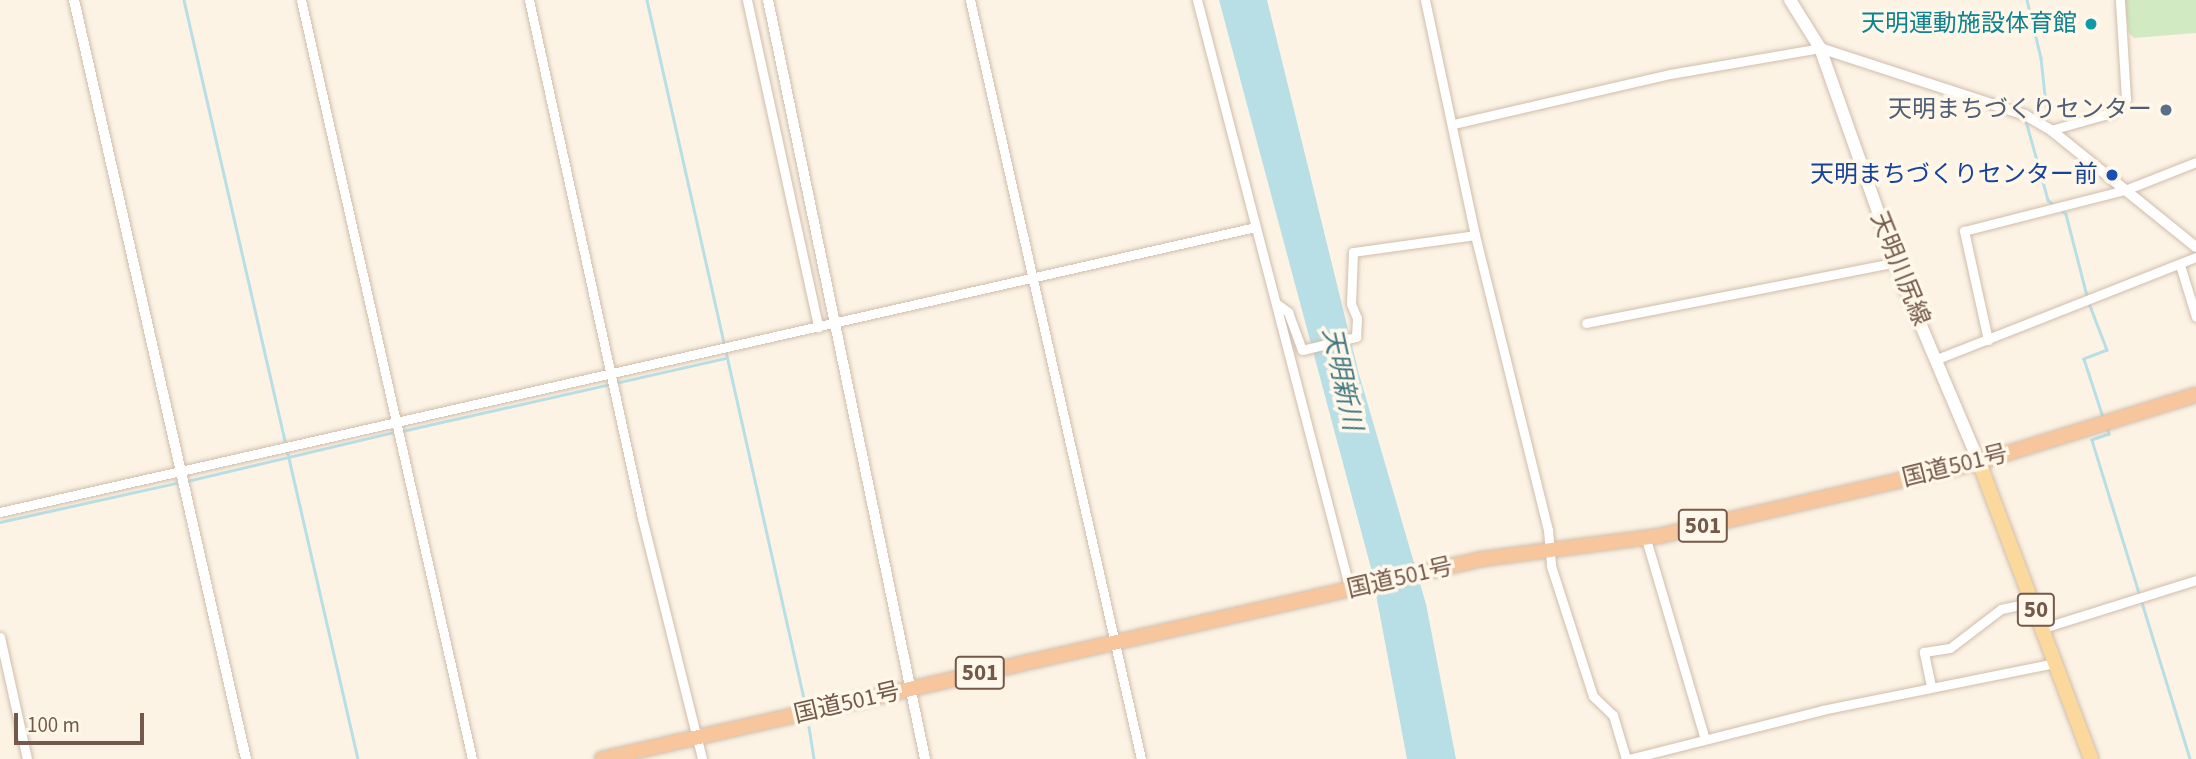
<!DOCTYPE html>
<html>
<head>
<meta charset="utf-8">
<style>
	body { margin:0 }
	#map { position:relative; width:2196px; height:759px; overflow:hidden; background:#fcf3e4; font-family:"Source Sans 3","Noto Sans JP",sans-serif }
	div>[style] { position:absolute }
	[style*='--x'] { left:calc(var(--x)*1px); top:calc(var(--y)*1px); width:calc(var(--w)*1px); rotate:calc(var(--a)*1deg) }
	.green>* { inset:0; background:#d2eac2 }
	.water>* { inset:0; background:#b8dfe6 }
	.stream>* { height:2.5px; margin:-1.25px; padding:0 1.25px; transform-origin:1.25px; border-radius:1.25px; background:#b8dfe6 }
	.roads { filter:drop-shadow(0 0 2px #d0bdad) drop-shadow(0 0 2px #d0bdad) }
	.minor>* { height:9px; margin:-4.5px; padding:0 4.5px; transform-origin:4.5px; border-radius:4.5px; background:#fff }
	.tertiary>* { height:10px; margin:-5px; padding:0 5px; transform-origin:5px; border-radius:5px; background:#fff }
	.secondary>* { height:12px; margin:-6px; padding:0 6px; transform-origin:6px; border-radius:6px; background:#fff }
	.primary>* { height:14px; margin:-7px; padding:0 7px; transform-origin:7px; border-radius:7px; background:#fbd89c }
	.trunk>* { height:14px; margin:-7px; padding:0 7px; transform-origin:7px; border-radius:7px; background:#f8c69c }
	.dots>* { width:19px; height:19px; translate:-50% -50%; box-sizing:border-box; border:4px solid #fff7ea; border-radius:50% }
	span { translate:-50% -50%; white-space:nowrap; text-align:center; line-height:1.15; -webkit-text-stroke:7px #fff7ea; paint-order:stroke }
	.shield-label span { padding:2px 5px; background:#fff7ea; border:2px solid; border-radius:5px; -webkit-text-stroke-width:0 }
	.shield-label { font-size:23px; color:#74594a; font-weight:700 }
	.culture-label { font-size:24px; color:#0d838f }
	.right { translate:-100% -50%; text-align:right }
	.service-label { font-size:24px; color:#4e5e75 }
	.transit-label { font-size:24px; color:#164399 }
	.street-label { font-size:24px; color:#74594a }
	.water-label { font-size:26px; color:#407681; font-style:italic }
	.scale { position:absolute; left:14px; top:713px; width:130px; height:32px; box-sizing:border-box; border:4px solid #74594a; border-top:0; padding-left:9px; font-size:21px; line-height:24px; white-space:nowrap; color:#74594a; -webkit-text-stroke:5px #fff7ea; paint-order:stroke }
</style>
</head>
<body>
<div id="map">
	<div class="green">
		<i style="clip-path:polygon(2124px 0,2196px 0,2196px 33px,2134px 38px,2129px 33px)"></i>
	</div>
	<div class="water">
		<i style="clip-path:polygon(1219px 0,1267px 0,1359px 374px,1426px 604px,1456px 759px,1407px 759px,1371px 568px)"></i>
	</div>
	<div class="stream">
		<i style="--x:184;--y:0;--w:779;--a:77.09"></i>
		<i style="--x:647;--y:0;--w:721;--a:77.33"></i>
		<i style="--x:2027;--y:0;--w:60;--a:76.4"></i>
		<i style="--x:2041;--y:58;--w:56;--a:83.9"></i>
		<i style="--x:2047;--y:114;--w:12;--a:160"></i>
		<i style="--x:2026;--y:121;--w:82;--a:74.4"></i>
		<i style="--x:2048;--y:200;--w:6;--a:39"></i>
		<i style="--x:2061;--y:210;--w:6;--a:39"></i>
		<i style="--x:2066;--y:214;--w:85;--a:75.6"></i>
		<i style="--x:2089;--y:303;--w:50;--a:69"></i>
		<i style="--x:2107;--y:350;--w:25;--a:159"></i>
		<i style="--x:2084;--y:359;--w:61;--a:71.9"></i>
		<i style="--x:2107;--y:426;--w:8;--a:76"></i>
		<i style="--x:2109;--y:434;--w:18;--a:161"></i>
		<i style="--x:2092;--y:440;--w:334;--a:72.9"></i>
		<i style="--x:402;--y:431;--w:332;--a:-12.7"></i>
		<i style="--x:187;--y:481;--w:214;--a:-13.3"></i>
		<i style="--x:0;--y:522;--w:185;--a:-12.5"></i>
		<i style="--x:809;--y:727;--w:32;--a:81"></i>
	</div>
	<div class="roads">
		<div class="minor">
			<i style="--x:301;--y:0;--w:778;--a:77.3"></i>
			<i style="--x:529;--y:0;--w:530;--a:77.69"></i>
			<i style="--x:642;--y:518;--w:248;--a:76"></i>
			<i style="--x:747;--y:0;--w:335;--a:77.7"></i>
			<i style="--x:970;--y:0;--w:778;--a:77.3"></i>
			<i style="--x:1197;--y:0;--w:610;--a:75.46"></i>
			<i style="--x:1425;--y:0;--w:240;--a:78"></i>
			<i style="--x:1475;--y:235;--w:304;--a:76.1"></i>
			<i style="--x:1548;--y:530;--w:36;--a:85"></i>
			<i style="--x:1551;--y:566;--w:137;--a:72.1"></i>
			<i style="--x:1593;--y:696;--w:28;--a:44"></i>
			<i style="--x:1613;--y:715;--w:46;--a:73.5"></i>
			<i style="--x:1453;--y:124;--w:223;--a:-13"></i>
			<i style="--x:1670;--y:74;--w:152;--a:-9.8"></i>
			<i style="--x:2051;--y:130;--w:62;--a:-15.8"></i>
			<i style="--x:2111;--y:113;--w:21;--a:-43"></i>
			<i style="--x:2126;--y:99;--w:99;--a:-93.5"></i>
			<i style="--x:2180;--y:265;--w:54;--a:72.9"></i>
			<i style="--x:1277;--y:304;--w:14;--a:36"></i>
			<i style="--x:1288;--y:312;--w:40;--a:69.8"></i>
			<i style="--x:1302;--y:350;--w:56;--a:-13.5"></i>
			<i style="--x:1356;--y:337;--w:19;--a:-87"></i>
			<i style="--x:1357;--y:318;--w:15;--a:-113"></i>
			<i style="--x:1351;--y:304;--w:52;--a:-87.8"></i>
			<i style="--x:1353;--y:252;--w:123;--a:-7.9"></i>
			<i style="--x:1586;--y:323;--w:316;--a:-11.1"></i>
			<i style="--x:1988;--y:340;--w:112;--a:-102.4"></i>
			<i style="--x:1964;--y:231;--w:166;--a:-14.3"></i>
			<i style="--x:2125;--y:190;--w:76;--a:-21.5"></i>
			<i style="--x:1937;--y:359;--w:278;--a:-21.5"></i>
			<i style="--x:0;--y:512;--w:1287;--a:-12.79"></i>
			<i style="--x:1646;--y:539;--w:209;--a:73.6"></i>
			<i style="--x:2043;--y:628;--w:160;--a:-17.4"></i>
			<i style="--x:0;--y:637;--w:125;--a:77.5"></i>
			<i style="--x:1931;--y:686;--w:35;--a:-102"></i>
			<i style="--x:1924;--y:652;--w:26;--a:-9"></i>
			<i style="--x:1950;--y:648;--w:64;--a:-37.4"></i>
			<i style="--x:2001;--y:609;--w:33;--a:-12"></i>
			<i style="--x:1629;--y:759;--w:199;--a:-14.2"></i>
			<i style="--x:1822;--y:710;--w:239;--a:-11.4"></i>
		</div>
		<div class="tertiary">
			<i style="--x:74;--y:0;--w:778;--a:77.23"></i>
			<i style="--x:768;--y:0;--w:775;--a:78.31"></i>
			<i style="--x:1820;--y:48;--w:216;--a:18.1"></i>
			<i style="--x:2025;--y:115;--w:30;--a:30"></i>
			<i style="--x:2051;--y:130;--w:186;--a:38.9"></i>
		</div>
		<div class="secondary">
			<i style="--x:1790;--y:0;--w:57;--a:58"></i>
			<i style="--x:1820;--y:48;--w:249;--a:70.5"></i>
			<i style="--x:1903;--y:283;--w:194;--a:67"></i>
		</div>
		<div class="primary">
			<i style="--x:1979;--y:462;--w:317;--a:69.3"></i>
		</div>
		<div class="trunk">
			<i style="--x:602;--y:759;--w:902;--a:-12.8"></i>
			<i style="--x:1482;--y:559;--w:178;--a:-7.4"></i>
			<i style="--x:1659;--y:536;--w:328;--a:-13"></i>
			<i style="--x:1979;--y:462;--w:227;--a:-17.2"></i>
		</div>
	</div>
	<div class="dots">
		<i style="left:2091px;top:24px;background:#0f9aa8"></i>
		<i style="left:2166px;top:110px;background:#5c6f8a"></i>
		<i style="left:2112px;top:175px;background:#1a4fb4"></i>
	</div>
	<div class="shield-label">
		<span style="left:1703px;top:526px">501</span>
		<span style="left:2036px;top:610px">50</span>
		<span style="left:980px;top:673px">501</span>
	</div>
	<div class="culture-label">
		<span class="right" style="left:2077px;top:24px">天明運動施設体育館</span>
	</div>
	<div class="service-label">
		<span class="right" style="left:2152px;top:110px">天明まちづくりセンター</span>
	</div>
	<div class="transit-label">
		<span class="right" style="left:2098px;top:175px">天明まちづくりセンター前</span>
	</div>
	<div class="street-label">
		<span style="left:1900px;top:269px;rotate:68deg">天明川尻線</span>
		<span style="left:1955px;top:466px;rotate:-14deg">国道501号</span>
		<span style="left:1400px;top:578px;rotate:-13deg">国道501号</span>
		<span style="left:847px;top:703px;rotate:-13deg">国道501号</span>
	</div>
	<div class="water-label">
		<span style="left:1342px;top:379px;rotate:78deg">天明新川</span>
	</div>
	<div class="scale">100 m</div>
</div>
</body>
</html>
